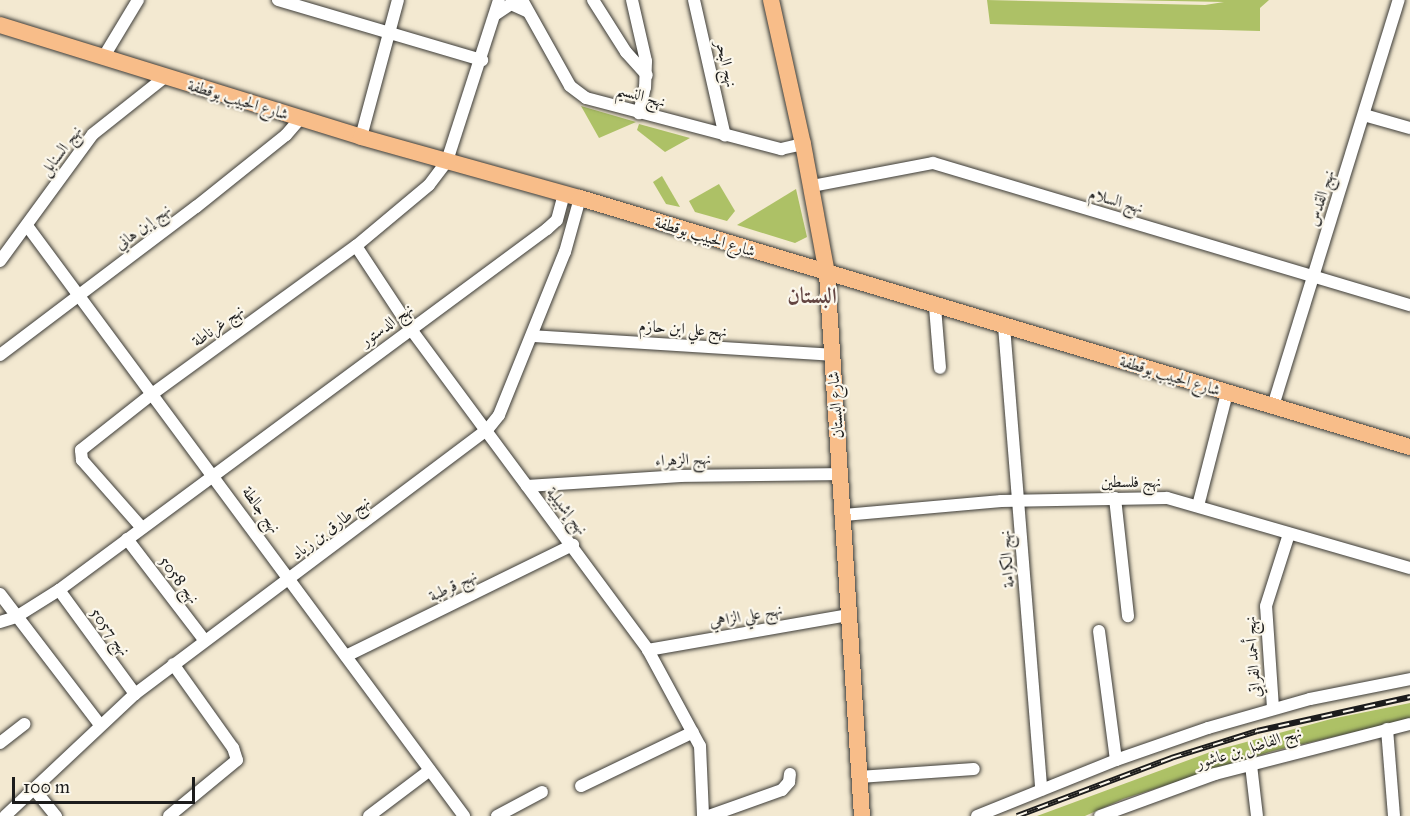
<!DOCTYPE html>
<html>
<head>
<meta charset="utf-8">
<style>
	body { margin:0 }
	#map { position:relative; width:1410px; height:816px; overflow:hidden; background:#f3e9d1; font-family:"IM FELL Great Primer",Amiri,serif }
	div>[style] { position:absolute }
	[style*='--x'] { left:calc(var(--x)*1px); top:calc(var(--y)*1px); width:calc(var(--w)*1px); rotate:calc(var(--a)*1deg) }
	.green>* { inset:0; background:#adc166 }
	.roads { filter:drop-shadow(0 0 2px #3c3b37) drop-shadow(0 0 2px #3c3b37) }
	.minor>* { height:12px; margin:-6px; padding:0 6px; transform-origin:6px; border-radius:6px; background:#fff }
	.major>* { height:16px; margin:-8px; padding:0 8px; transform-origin:8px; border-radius:8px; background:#f8bd89 }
	.rail>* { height:6px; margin-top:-3px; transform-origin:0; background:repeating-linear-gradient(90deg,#fbf7ec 0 11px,#1c1c1c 0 22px); box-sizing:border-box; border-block:2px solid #1c1c1c }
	span { translate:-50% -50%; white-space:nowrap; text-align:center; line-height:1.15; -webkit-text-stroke:4.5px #fbf7ec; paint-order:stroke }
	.street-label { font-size:16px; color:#1c1c1c }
	.district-label { font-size:22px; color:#634542; font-weight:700 }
	.scale { position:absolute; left:12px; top:777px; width:183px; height:27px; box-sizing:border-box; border:3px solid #1c1c1c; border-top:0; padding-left:8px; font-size:18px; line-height:21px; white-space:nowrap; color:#1c1c1c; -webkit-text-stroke:4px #fbf7ec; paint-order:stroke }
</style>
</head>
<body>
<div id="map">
	<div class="green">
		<i style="clip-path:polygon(987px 0,1205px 5px,1224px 2px,1122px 0,1269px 0,1260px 8px,1260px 31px,990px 24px)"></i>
		<i style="clip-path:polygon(581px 106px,636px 122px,599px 138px)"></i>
		<i style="clip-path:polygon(639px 124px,690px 138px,665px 152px,637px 130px)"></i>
		<i style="clip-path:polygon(662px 176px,680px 207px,666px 204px,653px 182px)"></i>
		<i style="clip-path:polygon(719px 184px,735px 211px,727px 221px,695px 212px,689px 201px)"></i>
		<i style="clip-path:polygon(796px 189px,807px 237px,795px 243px,737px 225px)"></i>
		<i style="clip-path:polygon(1410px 703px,1410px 719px,1273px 751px,1123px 799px,1085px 816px,1037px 816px,1213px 751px,1331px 719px)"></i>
	</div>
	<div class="roads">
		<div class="minor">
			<i style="--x:278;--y:0;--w:213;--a:16.4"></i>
			<i style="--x:522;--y:0;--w:98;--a:60.8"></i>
			<i style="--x:570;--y:86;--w:20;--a:37"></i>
			<i style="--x:586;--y:98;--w:202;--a:14.7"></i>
			<i style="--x:781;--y:149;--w:23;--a:-13"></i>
			<i style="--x:593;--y:0;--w:62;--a:57.6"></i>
			<i style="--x:626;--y:52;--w:31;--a:48"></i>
			<i style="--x:632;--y:0;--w:63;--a:77.1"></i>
			<i style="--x:646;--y:61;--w:26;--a:92"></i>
			<i style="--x:645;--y:87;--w:27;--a:103"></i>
			<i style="--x:694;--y:0;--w:139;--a:77.2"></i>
			<i style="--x:496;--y:14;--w:18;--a:-34"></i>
			<i style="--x:511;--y:4;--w:17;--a:24"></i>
			<i style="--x:103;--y:58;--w:68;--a:-58.9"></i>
			<i style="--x:1364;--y:115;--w:48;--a:15.8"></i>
			<i style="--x:361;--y:137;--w:142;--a:-74.9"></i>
			<i style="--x:812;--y:186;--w:123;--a:-10.8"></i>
			<i style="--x:933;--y:163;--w:498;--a:16.6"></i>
			<i style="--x:28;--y:227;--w:733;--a:53.49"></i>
			<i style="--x:356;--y:246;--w:98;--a:56.6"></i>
			<i style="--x:410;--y:328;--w:400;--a:53.5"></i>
			<i style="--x:648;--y:650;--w:109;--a:61.6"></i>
			<i style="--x:700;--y:746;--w:70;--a:87.5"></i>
			<i style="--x:0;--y:261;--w:157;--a:-53.8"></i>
			<i style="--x:93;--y:134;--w:92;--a:-38.4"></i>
			<i style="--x:935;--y:307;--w:61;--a:85.3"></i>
			<i style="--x:1004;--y:326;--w:465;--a:85.4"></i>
			<i style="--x:532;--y:336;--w:302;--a:3.6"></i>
			<i style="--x:0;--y:355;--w:246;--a:-37.1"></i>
			<i style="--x:196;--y:207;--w:115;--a:-38.7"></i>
			<i style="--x:286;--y:135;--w:21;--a:-49"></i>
			<i style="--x:1273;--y:406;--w:425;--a:-72.8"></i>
			<i style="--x:527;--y:486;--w:154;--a:-3.7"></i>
			<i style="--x:681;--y:476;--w:160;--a:-0.7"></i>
			<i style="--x:1115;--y:498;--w:119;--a:83.7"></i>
			<i style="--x:1198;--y:506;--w:117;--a:-75.6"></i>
			<i style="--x:844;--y:515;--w:158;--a:-5.1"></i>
			<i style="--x:1001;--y:501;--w:166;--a:-1"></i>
			<i style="--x:1167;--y:498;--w:253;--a:16.1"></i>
			<i style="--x:142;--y:528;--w:91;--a:-131.4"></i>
			<i style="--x:82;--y:460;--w:10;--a:-96"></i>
			<i style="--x:81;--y:450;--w:90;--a:-38.3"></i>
			<i style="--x:152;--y:394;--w:252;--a:-36"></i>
			<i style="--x:356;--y:246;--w:95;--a:-39.9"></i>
			<i style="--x:429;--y:185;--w:30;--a:-53"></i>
			<i style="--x:447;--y:161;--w:169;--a:-72.1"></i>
			<i style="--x:127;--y:539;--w:128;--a:52.6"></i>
			<i style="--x:59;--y:590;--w:129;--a:53.8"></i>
			<i style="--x:0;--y:594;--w:165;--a:52.6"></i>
			<i style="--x:0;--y:622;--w:17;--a:-17"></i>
			<i style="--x:16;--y:617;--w:51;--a:-32.1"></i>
			<i style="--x:59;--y:590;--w:607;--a:-36.49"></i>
			<i style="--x:547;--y:229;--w:13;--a:-42"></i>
			<i style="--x:557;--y:220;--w:27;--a:-75"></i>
			<i style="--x:1099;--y:631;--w:130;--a:82.5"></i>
			<i style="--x:648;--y:650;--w:204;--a:-9.9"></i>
			<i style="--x:346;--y:656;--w:253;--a:-26.1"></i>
			<i style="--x:1273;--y:708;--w:102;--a:-93.9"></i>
			<i style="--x:1266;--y:606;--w:76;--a:-72.3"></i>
			<i style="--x:1387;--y:729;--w:87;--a:85.4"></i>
			<i style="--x:0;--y:743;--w:31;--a:-38"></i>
			<i style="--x:1251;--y:765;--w:51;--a:83.3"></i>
			<i style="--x:859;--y:777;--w:115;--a:-4"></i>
			<i style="--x:581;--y:786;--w:124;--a:-25.7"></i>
			<i style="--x:34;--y:789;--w:35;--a:51"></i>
			<i style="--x:5;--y:816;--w:178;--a:-43.2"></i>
			<i style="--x:135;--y:694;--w:440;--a:-36.9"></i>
			<i style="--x:487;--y:430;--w:19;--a:-51"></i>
			<i style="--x:499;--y:415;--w:176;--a:-68"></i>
			<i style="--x:565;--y:252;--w:56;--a:-74.5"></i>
			<i style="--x:169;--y:816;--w:88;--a:-39.5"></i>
			<i style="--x:237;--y:760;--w:13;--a:-108"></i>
			<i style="--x:233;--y:748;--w:103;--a:-125.5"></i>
			<i style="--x:369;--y:816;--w:76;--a:-37"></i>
			<i style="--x:497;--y:816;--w:51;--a:-28.1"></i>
			<i style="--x:709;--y:816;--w:77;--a:-19.6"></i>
			<i style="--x:782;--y:790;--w:11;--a:-49"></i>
			<i style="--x:789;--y:782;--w:8;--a:-83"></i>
			<i style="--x:977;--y:816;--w:150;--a:-21.9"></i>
			<i style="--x:1116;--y:760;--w:97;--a:-19.2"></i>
			<i style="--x:1208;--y:728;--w:106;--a:-15.9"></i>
			<i style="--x:1310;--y:699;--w:102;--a:-11.3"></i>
			<i style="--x:1100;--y:816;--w:122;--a:-20.1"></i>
			<i style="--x:1215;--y:774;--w:201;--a:-14.4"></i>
		</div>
		<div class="major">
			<i style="--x:771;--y:0;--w:148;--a:77.5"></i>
			<i style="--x:803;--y:144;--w:132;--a:79.5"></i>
			<i style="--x:827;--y:274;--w:543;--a:86.31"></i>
			<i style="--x:0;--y:25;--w:378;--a:17.2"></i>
			<i style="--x:361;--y:137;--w:227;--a:15.6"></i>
			<i style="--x:580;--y:198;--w:867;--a:16.7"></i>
		</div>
	</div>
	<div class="rail">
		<i style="--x:1017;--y:816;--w:165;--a:-20.6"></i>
		<i style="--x:1171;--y:758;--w:90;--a:-17.4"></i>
		<i style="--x:1257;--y:731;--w:157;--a:-12.5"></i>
	</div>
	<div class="street-label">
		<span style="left:726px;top:64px;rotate:77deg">نهج البحر</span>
		<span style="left:641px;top:96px;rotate:16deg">نهج النسيم</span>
		<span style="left:238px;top:100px;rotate:17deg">شارع الحبيب بوقطفة</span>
		<span style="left:61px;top:151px;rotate:-53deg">نهج السنابل</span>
		<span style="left:1321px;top:198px;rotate:-72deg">نهج القدس</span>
		<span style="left:1116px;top:201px;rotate:16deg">نهج السلام</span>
		<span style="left:143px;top:227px;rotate:-37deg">نهج إبن هاني</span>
		<span style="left:705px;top:237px;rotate:17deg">شارع الحبيب بوقطفة</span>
		<span style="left:387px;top:325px;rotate:-36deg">نهج الدستور</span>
		<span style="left:218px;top:326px;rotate:-36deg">نهج غرناطة</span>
		<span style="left:683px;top:329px;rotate:4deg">نهج علي ابن حازم</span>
		<span style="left:1170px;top:376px;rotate:17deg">شارع الحبيب بوقطفة</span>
		<span style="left:836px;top:405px;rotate:-94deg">شارع البستان</span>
		<span style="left:683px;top:460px;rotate:-2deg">نهج الزهراء</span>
		<span style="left:1131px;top:482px">نهج فلسطين</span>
		<span style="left:261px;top:510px;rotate:54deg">نهج جالطة</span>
		<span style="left:567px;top:511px;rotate:52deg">نهج إشبيلية</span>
		<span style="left:331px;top:528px;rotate:-37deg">نهج طارق بن زياد</span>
		<span style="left:1007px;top:559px;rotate:-94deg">نهج الكرامة</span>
		<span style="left:179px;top:580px;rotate:53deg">نهج 5058</span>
		<span style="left:453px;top:586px;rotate:-26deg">نهج قرطبة</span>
		<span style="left:746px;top:616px;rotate:-10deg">نهج علي الزاهي</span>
		<span style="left:110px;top:632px;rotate:54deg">نهج 5057</span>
		<span style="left:1253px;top:657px;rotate:-94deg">نهج أحمد الفراتي</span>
		<span style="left:1249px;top:748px;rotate:-17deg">نهج الفاضل بن عاشور</span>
	</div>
	<div class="district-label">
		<span style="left:812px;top:296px">البستان</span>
	</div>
	<div class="scale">100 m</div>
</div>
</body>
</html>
